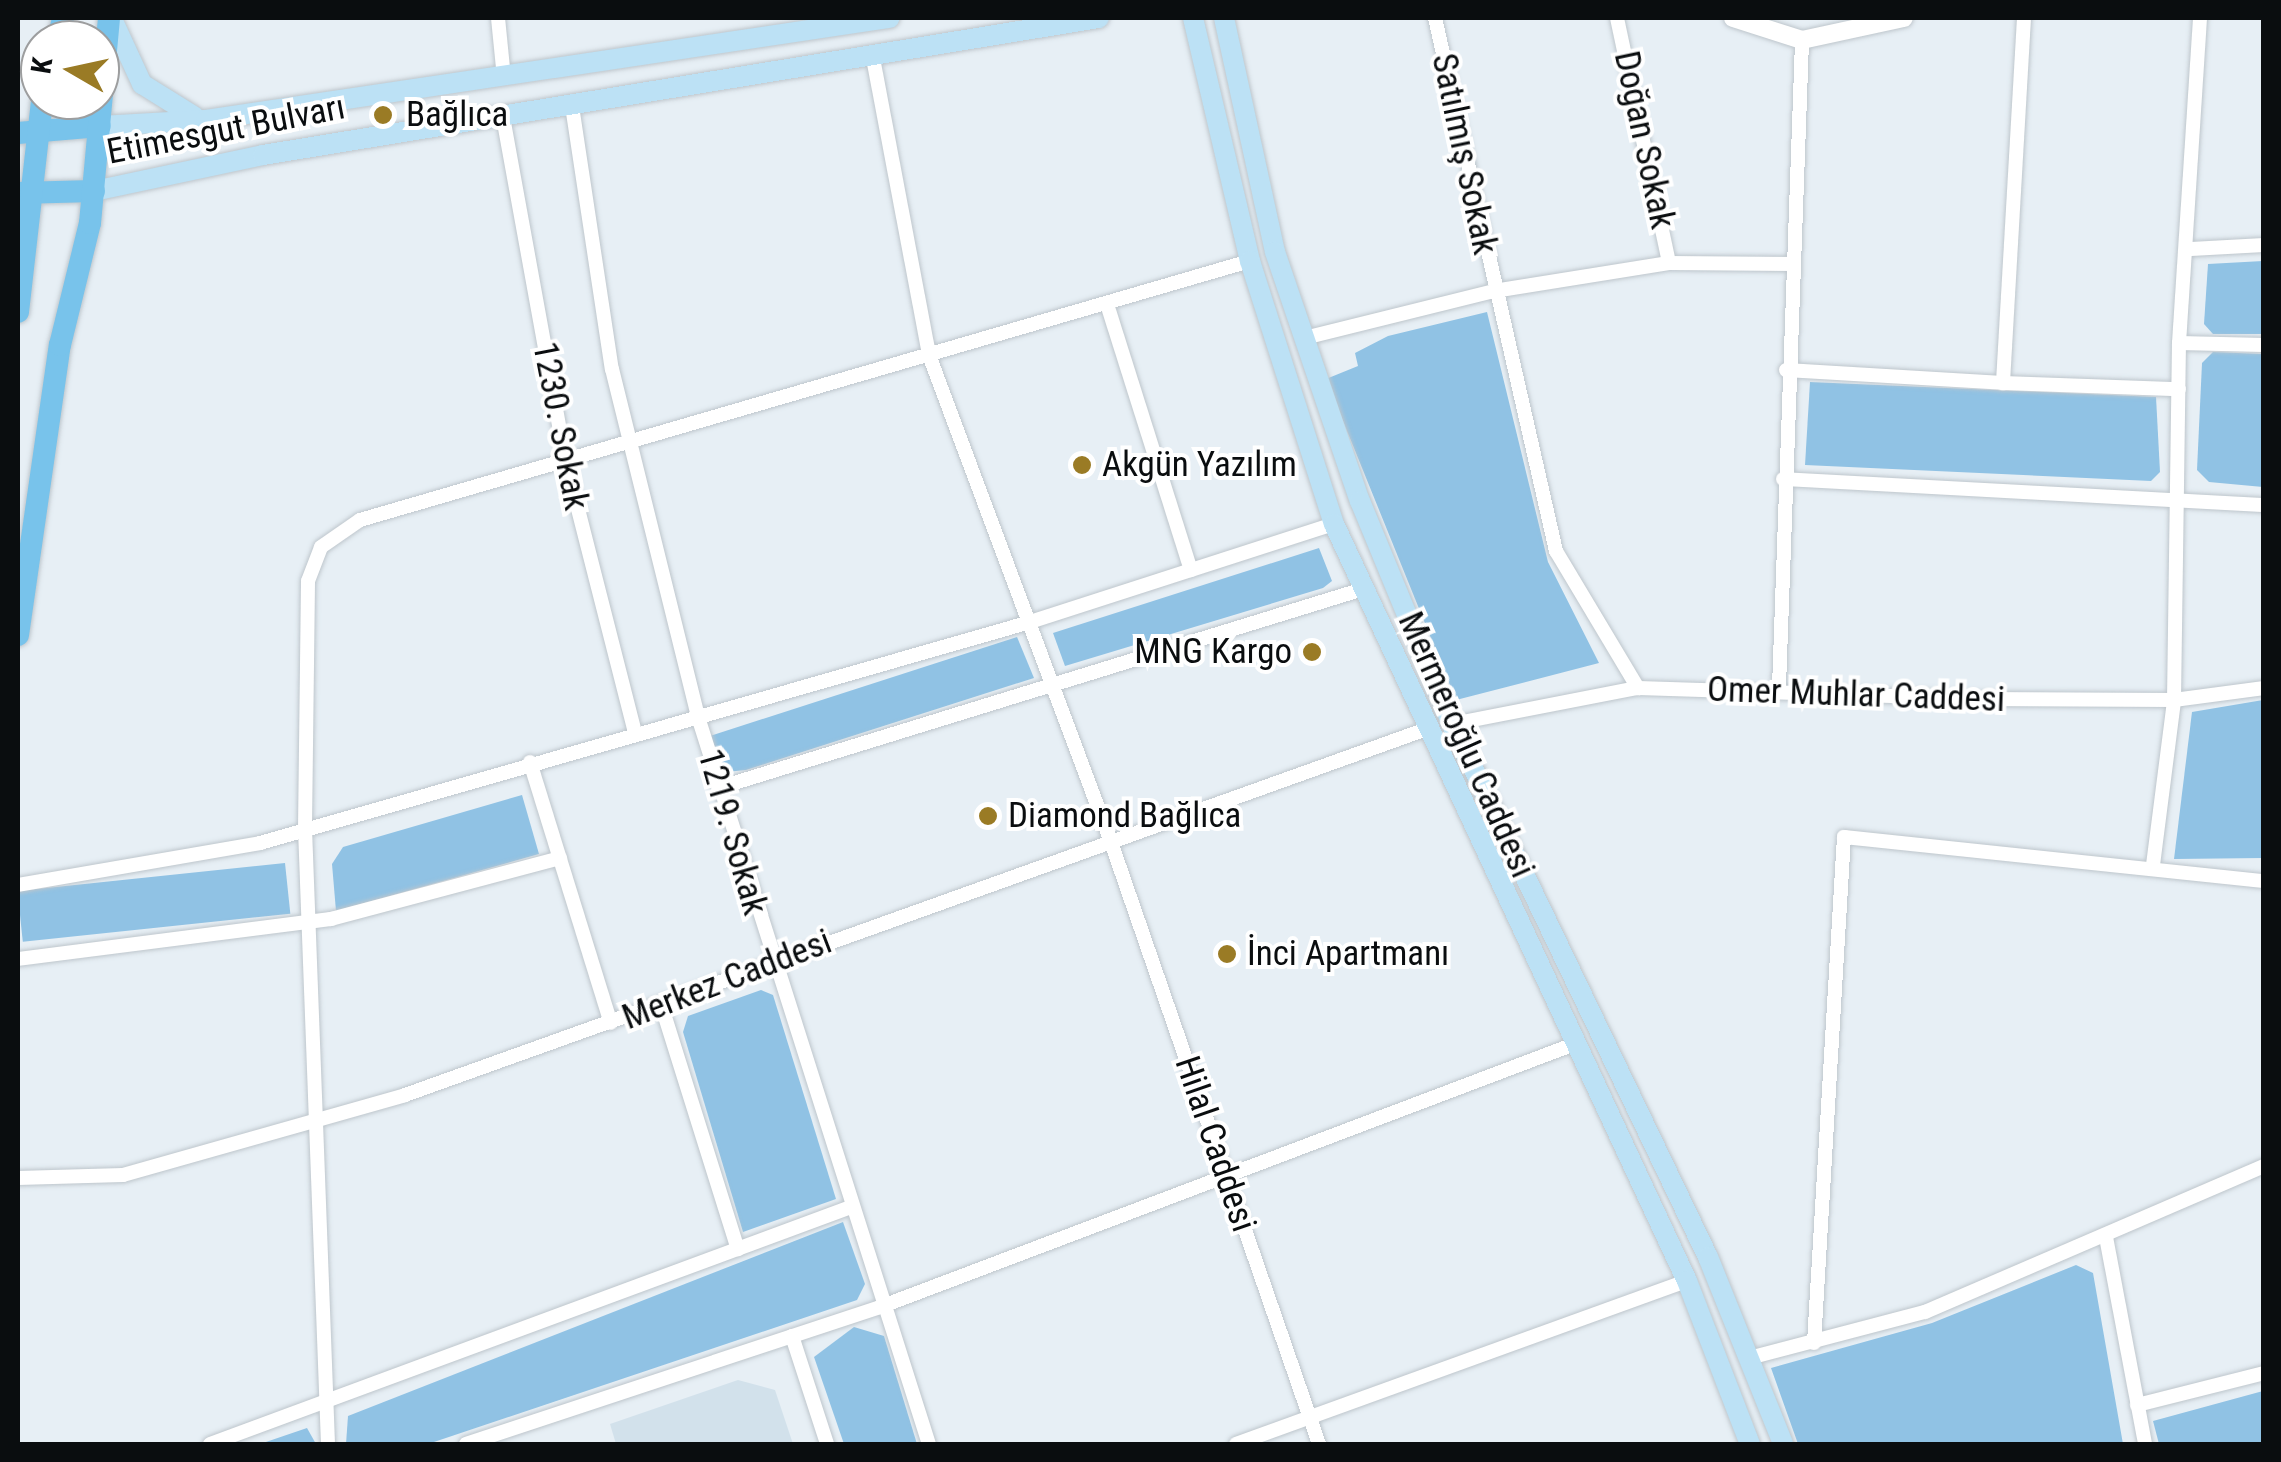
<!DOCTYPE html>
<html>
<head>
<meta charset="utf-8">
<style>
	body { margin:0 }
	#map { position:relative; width:2281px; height:1462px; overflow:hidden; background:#e7eff5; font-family:"Roboto Condensed",sans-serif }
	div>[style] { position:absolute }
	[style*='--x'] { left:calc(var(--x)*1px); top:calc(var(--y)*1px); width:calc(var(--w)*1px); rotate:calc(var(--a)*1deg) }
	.built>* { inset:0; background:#d2e1eb }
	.green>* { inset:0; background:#90c2e4; transform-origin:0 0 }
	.roads { filter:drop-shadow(0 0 2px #bec6cc) drop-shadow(0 0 2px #bec6cc) }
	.minor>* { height:14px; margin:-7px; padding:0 7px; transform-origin:7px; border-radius:7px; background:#fff }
	.tertiary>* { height:18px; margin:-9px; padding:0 9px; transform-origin:9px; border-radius:9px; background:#fff }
	.secondary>* { height:20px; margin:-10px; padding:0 10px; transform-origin:10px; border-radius:10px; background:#bce1f5 }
	.primary>* { height:22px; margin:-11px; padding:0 11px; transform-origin:11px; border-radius:11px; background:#78c3eb }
	.dots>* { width:28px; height:28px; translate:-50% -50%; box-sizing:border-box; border:5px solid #fff; border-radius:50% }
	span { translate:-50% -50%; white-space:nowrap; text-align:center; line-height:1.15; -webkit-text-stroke:8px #fff; paint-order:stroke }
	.poi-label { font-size:35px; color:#0a0d0f }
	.left { translate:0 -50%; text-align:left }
	.right { translate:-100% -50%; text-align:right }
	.street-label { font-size:35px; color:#0a0d0f }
	.frame { position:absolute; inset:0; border:20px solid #0a0d0f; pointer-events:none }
	.north { position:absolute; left:20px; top:20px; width:100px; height:100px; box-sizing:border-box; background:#fff; border:2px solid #9d9e9f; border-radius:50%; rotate:279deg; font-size:28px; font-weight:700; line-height:40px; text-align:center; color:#0a0d0f }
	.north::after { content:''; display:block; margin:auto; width:35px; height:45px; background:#9a7b25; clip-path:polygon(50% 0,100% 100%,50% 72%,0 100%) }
</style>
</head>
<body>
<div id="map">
	<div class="built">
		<i style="clip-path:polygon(738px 1380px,775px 1390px,793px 1444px,616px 1444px,610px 1424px)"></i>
	</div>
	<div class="green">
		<i style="clip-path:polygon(2263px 261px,2263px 334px,2213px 334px,2204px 324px,2208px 264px)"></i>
		<i style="clip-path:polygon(1487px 312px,1548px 562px,1599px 663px,1456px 700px,1326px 379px,1358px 366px,1355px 353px,1388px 336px)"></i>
		<i style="clip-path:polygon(2213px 352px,2263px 354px,2263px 487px,2209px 482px,2197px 470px,2202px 363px)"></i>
		<i style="clip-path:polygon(1810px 382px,2156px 397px,2160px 472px,2151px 481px,1805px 465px)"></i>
		<i style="clip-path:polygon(1319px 548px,1332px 581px,1323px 588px,1065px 666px,1053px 633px)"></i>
		<i style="clip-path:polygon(1017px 637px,1034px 678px,746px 770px,726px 772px,710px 736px)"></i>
		<i style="clip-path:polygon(2263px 700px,2263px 858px,2174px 859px,2192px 712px)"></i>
		<i style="clip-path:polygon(522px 795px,539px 854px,336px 911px,332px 864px,343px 847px)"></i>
		<i style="left:285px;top:863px;width:51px;height:269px;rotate:84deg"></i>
		<i style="clip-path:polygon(761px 990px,773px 995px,836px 1199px,743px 1232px,683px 1032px,688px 1016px)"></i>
		<i style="clip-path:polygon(843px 1222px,865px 1284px,857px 1300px,428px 1444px,346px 1444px,348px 1416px)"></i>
		<i style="clip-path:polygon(2076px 1265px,2093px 1273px,2123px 1444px,1798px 1444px,1771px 1368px,1932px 1323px)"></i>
		<i style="clip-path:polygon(854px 1327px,884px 1336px,917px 1444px,844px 1444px,814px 1357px)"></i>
		<i style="clip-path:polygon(2263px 1391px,2263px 1442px,2159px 1444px,2153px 1421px)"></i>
		<i style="clip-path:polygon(307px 1428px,316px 1444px,260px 1444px)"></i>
	</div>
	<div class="roads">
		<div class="minor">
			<i style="--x:498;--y:18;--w:60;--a:84.3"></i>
			<i style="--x:1435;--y:18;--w:547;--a:77.21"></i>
			<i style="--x:1556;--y:551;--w:160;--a:59.1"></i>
			<i style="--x:1617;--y:18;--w:250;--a:78"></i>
			<i style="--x:2024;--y:18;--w:366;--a:93.3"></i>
			<i style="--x:2003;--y:383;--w:176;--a:2"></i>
			<i style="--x:873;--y:58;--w:302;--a:79.3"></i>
			<i style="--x:929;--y:355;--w:520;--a:69.51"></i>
			<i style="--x:1111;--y:842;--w:637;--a:70.94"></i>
			<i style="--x:572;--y:106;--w:266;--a:81.4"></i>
			<i style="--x:612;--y:369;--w:362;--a:76.1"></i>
			<i style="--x:699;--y:720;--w:760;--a:72.38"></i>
			<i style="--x:503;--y:117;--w:347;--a:79.7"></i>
			<i style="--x:565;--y:458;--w:283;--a:75.7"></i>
			<i style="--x:2191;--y:249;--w:73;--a:-3.1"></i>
			<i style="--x:1107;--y:304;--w:279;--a:72.5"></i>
			<i style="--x:1304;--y:338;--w:196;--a:-13.9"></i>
			<i style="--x:1494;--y:291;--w:177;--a:-9.1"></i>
			<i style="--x:1669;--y:263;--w:124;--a:0.5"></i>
			<i style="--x:2179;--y:343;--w:85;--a:1.3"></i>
			<i style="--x:1786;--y:370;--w:217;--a:3.4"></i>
			<i style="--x:1783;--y:479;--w:482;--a:3.1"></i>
			<i style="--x:1779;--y:687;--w:647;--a:-87.96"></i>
			<i style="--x:1452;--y:724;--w:189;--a:-11"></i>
			<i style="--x:1638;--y:688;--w:341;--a:1.8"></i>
			<i style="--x:1979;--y:699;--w:195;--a:0.3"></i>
			<i style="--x:2174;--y:700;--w:91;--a:-7.6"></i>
			<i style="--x:530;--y:762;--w:273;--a:72.8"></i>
			<i style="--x:718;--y:788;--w:672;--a:-17.14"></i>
			<i style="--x:2153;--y:865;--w:166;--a:-82.7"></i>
			<i style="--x:2174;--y:700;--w:357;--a:-89.2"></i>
			<i style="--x:2179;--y:343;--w:326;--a:-86.3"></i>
			<i style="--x:18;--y:885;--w:246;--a:-9.8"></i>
			<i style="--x:260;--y:843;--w:801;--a:-16.01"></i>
			<i style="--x:1030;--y:622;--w:319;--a:-17.9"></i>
			<i style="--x:18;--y:959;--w:316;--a:-7.3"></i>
			<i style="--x:331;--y:919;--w:237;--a:-14.9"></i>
			<i style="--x:661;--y:1004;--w:257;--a:72.6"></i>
			<i style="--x:18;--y:1178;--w:105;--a:-1.6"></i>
			<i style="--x:123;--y:1175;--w:293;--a:-15.8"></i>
			<i style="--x:405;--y:1095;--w:1082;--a:-19.71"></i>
			<i style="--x:2106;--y:1237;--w:211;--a:79.3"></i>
			<i style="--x:792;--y:1336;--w:114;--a:72"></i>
			<i style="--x:1814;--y:1343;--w:507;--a:-86.61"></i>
			<i style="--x:1844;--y:837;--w:422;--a:6"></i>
			<i style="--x:1753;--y:1357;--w:178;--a:-14.7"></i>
			<i style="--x:1925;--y:1312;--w:369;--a:-23.3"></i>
			<i style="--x:2137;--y:1405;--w:131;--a:-14.1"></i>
			<i style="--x:210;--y:1444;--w:680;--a:-20.3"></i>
			<i style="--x:328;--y:1444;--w:616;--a:-92.14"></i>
			<i style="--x:305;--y:828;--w:247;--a:-89.3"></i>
			<i style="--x:308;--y:581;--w:36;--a:-69"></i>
			<i style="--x:321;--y:547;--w:47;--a:-34.7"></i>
			<i style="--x:360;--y:520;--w:927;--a:-16.23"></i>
			<i style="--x:466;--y:1444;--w:436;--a:-18.3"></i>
			<i style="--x:880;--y:1307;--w:740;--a:-20.74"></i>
			<i style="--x:1236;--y:1444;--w:480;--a:-19.9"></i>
		</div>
		<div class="tertiary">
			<i style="--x:1733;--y:18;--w:72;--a:17.7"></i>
			<i style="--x:1802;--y:40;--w:104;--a:-12.2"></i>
		</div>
		<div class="secondary">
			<i style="--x:1193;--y:18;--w:250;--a:76.8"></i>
			<i style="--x:1250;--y:261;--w:276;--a:72.3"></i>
			<i style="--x:1334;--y:524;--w:835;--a:65"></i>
			<i style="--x:1687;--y:1281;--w:175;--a:68.9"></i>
			<i style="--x:1224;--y:18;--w:239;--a:77.7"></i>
			<i style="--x:1275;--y:252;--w:263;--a:71.2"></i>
			<i style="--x:1360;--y:501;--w:241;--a:67.6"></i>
			<i style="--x:1452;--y:724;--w:591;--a:64.35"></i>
			<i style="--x:1708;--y:1257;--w:201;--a:68.1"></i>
			<i style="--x:112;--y:19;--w:72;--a:65.2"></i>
			<i style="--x:142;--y:84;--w:62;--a:31.9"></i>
			<i style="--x:100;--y:126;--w:106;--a:-3.2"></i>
			<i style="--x:206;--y:120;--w:691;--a:-8.49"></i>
			<i style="--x:94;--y:191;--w:173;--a:-12"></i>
			<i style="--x:263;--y:155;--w:847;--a:-9.31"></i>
		</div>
		<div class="primary">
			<i style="--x:58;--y:40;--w:23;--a:-77"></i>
			<i style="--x:18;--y:133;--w:82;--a:-4.9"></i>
			<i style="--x:18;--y:193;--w:76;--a:-1.5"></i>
			<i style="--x:18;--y:312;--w:213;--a:-83.5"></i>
			<i style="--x:18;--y:635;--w:293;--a:-81.8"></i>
			<i style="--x:60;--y:345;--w:126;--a:-76.2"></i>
			<i style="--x:90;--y:223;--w:206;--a:-84.7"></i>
		</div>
	</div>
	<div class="dots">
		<i style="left:383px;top:115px;background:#9a7b25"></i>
		<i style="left:1082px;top:465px;background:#9a7b25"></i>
		<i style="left:1312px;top:652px;background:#9a7b25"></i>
		<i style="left:988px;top:816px;background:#9a7b25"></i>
		<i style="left:1227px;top:954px;background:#9a7b25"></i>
	</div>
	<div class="poi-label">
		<span class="left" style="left:406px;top:115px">Bağlıca</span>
		<span class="left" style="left:1102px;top:465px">Akgün Yazılım</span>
		<span class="right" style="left:1292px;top:652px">MNG Kargo</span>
		<span class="left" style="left:1008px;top:816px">Diamond Bağlıca</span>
		<span class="left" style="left:1247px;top:954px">İnci Apartmanı</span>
	</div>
	<div class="street-label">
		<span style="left:226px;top:130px;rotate:-11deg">Etimesgut Bulvarı</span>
		<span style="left:1644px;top:140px;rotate:78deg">Doğan Sokak</span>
		<span style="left:1464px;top:154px;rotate:78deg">Satılmış Sokak</span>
		<span style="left:560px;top:426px;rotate:79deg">1230. Sokak</span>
		<span style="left:1856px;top:695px;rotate:2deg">Omer Muhlar Caddesi</span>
		<span style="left:1466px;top:745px;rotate:66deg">Mermeroğlu Caddesi</span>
		<span style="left:732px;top:832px;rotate:74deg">1219. Sokak</span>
		<span style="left:727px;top:980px;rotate:-21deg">Merkez Caddesi</span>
		<span style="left:1215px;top:1144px;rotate:71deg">Hilal Caddesi</span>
	</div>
	<div class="frame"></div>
	<div class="north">K</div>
</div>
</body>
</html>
